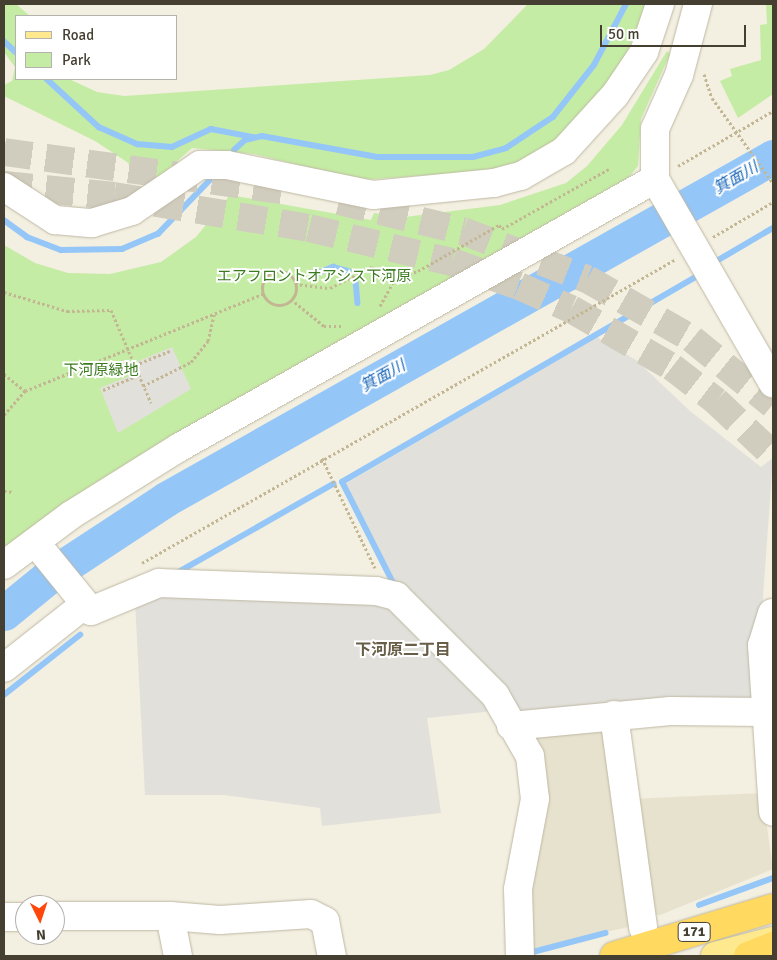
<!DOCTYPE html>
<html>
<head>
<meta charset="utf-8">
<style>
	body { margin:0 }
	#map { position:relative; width:777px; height:960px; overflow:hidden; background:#f3efe1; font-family:Signika,"Noto Sans JP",sans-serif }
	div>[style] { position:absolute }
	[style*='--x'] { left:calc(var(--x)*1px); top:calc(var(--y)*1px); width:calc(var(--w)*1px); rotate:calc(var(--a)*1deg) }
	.residential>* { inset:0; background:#e7e2ce }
	.green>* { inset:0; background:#c5eca4 }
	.parking>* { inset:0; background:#e2e0db }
	.stream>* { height:5.5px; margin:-2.75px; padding:0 2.75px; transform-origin:2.75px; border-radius:2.75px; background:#95c6f8 }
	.river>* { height:35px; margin:-17.5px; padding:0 17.5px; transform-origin:17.5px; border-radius:17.5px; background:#95c6f8 }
	.highway-tunnel>* { height:28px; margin-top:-14px; transform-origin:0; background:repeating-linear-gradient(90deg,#d0ccbe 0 28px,transparent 0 42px) }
	.path>* { height:3px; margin-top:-1.5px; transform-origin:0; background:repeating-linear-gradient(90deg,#c2b693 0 2.5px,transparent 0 5px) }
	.path>.ring { margin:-1.5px; padding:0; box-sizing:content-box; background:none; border:3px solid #c2b693; border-radius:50% }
	.roads { filter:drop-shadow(0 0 1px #beb8a3) drop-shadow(0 0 1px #beb8a3) }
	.minor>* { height:28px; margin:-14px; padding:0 14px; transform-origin:14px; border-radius:14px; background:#fff }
	.major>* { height:28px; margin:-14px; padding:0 14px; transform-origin:14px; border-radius:14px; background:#ffe98e }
	.highway>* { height:28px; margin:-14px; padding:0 14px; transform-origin:14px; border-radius:14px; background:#ffd960 }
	span { translate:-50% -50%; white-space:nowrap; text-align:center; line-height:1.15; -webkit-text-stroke:4px #fff; paint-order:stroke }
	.shield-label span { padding:1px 4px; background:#fff; border:1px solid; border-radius:4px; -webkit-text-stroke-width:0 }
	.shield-label { font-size:14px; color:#443f31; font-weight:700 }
	.park-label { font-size:15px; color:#3a7c1f }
	.water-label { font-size:16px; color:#206bbb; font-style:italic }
	.neighbourhood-label { font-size:16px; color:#685e47; font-weight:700 }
	.frame { position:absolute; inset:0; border:5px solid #443f31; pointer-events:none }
	.legend { position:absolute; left:15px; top:15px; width:162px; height:65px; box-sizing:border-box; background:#fff; border:1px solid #b4b2ad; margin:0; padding:6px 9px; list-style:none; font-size:15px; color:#443f31 }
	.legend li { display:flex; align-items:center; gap:10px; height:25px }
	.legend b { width:25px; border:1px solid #b4b2ad }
	.north { position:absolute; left:15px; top:895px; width:50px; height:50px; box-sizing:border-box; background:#fff; border:1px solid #b4b2ad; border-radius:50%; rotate:176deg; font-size:14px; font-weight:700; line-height:20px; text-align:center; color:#443f31 }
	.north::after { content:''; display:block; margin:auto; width:18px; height:22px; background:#ff470c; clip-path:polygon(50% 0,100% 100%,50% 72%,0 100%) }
	.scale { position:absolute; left:600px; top:25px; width:146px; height:22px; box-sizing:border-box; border:2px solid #443f31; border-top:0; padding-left:6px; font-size:15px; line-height:18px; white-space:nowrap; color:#443f31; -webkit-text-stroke:4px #fff; paint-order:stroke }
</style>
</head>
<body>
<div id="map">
	<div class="residential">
		<i style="clip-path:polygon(611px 720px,637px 925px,531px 949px,530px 732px)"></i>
		<i style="clip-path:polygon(762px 793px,773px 869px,660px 915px,643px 914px,630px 799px)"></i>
	</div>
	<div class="green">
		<i style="clip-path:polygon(4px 4px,16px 4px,30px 16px,16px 16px,16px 79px,69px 79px,97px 92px,124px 96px,430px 75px,449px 70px,484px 49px,528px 4px,646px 4px,626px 55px,601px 92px,552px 143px,519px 163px,489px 171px,360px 180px,254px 154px,192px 148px,147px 188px,127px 162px,95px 141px,4px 96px,4px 85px,12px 81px,15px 67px,4px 52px)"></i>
		<i style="clip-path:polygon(766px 4px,773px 4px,773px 94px,738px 118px,720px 81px,732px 76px,730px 69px,761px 60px,760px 25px,767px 24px)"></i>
		<i style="clip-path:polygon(667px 51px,670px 54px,641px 119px,638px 166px,629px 177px,299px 365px,4px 552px,4px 245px,35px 263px,68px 273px,110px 274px,161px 262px,196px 237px,230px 195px,371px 220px,374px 213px,405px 217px,500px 205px,566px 183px,587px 166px,622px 125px)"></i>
	</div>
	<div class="parking">
		<i style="clip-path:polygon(597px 337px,636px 360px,690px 411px,761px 467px,773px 458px,755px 707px,522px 719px,398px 586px,345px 484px)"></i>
		<i style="clip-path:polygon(172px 347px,191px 389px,118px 433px,100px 388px,132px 375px,129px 365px)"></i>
		<i style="clip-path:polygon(160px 587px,378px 596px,494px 711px,427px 718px,441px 813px,322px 826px,320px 808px,224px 795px,145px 795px,135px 601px)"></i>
	</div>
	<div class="stream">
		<i style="--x:4;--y:41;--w:16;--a:43"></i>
		<i style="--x:47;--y:79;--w:71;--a:42.7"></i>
		<i style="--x:99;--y:127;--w:42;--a:24.1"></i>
		<i style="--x:137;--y:144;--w:35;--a:5"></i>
		<i style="--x:172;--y:147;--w:43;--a:-24.8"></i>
		<i style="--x:211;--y:129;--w:43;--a:10.8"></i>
		<i style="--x:234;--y:150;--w:15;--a:-42"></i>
		<i style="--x:245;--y:140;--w:17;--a:-13"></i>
		<i style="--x:262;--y:136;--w:117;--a:10.3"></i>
		<i style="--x:377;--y:157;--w:96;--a:0"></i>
		<i style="--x:473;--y:157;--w:34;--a:-15"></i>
		<i style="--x:506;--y:148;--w:56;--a:-33.4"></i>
		<i style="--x:553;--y:117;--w:66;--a:-51.7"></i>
		<i style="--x:594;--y:65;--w:69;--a:-62.3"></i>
		<i style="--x:4;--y:220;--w:29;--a:36"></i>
		<i style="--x:27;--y:237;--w:36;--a:21"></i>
		<i style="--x:61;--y:250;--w:61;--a:-0.9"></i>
		<i style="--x:122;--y:249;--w:39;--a:-23"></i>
		<i style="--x:158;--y:234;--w:74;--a:-46.1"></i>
		<i style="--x:715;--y:262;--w:67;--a:-30.4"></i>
		<i style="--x:314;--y:275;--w:21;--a:-23"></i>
		<i style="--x:333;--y:267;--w:16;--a:15"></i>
		<i style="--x:356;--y:281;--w:22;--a:85"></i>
		<i style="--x:177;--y:573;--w:180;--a:-29.7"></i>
		<i style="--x:394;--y:585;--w:115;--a:-116.8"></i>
		<i style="--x:342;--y:482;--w:410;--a:-30.1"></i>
		<i style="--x:4;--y:695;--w:97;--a:-38.3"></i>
		<i style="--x:699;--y:905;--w:79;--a:-20"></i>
		<i style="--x:529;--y:953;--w:79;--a:-14.7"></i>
	</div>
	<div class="river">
		<i style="--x:4;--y:613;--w:58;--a:-39.4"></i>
		<i style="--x:49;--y:576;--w:140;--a:-33.3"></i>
		<i style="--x:166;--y:499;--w:697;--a:-29.4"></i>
	</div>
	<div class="highway-tunnel">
		<i style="--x:4;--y:152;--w:286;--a:7.8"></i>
		<i style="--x:4;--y:185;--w:111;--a:5.7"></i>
		<i style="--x:114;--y:196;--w:198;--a:9.3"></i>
		<i style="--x:309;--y:228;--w:147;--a:13.4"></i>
		<i style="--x:452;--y:262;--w:71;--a:19.7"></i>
		<i style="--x:519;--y:286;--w:57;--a:23.9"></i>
		<i style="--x:571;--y:309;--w:116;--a:29.9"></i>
		<i style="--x:672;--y:367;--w:56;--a:37.7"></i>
		<i style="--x:716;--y:401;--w:79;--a:43.5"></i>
		<i style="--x:339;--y:201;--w:128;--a:13.6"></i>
		<i style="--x:463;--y:231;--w:133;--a:21.2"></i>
		<i style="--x:587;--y:279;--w:121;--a:29.7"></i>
		<i style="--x:692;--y:339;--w:104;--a:39.2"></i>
	</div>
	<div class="path">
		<i style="--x:704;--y:74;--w:25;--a:72"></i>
		<i style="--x:712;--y:98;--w:105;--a:54.3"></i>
		<i style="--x:678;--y:166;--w:110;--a:-30.1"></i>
		<i style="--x:713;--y:237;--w:69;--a:-30.3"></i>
		<i class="ring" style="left:262px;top:271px;width:31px;height:31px"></i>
		<i style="--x:395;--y:279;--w:24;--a:-19"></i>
		<i style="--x:418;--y:271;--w:93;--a:-29.6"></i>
		<i style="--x:499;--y:225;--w:5;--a:53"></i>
		<i style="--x:502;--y:229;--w:123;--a:-29.3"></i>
		<i style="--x:295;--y:284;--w:35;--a:7"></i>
		<i style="--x:330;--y:288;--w:47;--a:-26.6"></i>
		<i style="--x:372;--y:267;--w:26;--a:28"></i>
		<i style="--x:4;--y:292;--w:66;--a:16.8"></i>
		<i style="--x:67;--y:311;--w:44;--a:-1.3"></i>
		<i style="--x:111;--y:310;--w:101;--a:66.7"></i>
		<i style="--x:291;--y:299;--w:43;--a:39.3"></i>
		<i style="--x:324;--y:326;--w:20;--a:0"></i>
		<i style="--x:380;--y:306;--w:31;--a:-61"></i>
		<i style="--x:135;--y:365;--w:38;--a:-22"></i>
		<i style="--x:4;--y:374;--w:27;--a:39"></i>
		<i style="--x:143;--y:386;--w:54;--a:-26.6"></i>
		<i style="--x:191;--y:362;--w:27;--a:-51"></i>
		<i style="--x:208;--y:341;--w:28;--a:-77"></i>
		<i style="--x:103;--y:390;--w:39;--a:-23"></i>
		<i style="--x:4;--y:415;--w:32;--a:-49"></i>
		<i style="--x:25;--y:391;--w:257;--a:-22.2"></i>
		<i style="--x:322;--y:458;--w:122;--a:64.3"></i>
		<i style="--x:4;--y:491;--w:9;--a:6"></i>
		<i style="--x:142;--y:563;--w:614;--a:-29.65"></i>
	</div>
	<div class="roads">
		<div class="minor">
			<i style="--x:698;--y:4;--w:73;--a:105"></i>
			<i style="--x:679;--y:75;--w:59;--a:114"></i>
			<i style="--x:655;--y:129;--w:50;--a:90"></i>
			<i style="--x:655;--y:179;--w:236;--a:60"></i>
			<i style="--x:4;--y:187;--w:61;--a:32.9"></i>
			<i style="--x:55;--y:220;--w:37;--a:5"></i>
			<i style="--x:92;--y:223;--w:42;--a:-16.7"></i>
			<i style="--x:132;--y:211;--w:82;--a:-34.1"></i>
			<i style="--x:200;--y:165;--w:27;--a:0"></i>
			<i style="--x:227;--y:165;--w:149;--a:11.6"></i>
			<i style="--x:373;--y:195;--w:122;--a:-5.7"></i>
			<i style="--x:494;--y:183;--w:28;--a:-15"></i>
			<i style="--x:521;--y:176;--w:50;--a:-30.2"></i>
			<i style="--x:564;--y:151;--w:76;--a:-47.7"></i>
			<i style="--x:615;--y:95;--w:52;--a:-56"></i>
			<i style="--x:644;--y:52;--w:51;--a:-71.6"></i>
			<i style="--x:35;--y:542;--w:89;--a:50.9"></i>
			<i style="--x:91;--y:611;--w:74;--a:-22.4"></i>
			<i style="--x:159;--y:583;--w:217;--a:2.1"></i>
			<i style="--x:376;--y:591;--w:21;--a:14"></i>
			<i style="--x:396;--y:596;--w:140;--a:45"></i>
			<i style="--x:495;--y:695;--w:70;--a:60.2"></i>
			<i style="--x:530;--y:756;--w:43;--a:83.4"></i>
			<i style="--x:535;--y:799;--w:92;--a:100.7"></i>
			<i style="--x:518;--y:889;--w:67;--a:88.3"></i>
			<i style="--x:4;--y:565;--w:84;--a:-36.7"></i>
			<i style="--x:71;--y:515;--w:128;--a:-32"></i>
			<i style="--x:180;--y:447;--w:545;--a:-29.43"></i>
			<i style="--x:772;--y:613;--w:34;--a:107"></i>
			<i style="--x:762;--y:645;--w:167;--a:86.2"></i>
			<i style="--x:4;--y:668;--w:103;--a:-38.3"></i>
			<i style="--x:614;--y:715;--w:215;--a:82.2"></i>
			<i style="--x:511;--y:726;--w:160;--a:-5.4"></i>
			<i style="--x:670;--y:711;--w:94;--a:0.6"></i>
			<i style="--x:55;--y:916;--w:115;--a:0"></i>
			<i style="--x:170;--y:916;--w:41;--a:78.7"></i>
			<i style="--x:170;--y:916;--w:50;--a:4.6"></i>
			<i style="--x:220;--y:920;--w:91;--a:-3.8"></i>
			<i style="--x:311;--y:914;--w:16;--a:27"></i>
			<i style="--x:325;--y:921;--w:36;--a:79"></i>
			<i style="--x:4;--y:917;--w:21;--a:0"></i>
		</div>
		<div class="major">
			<i style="--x:715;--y:956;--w:59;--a:-14.7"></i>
		</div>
		<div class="highway">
			<i style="--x:614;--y:956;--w:166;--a:-16.8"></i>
			<i style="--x:748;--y:956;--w:27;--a:-22"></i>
		</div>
	</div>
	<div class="shield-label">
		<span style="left:694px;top:932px">171</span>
	</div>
	<div class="park-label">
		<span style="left:314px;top:277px">エアフロントオアシス下河原</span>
		<span style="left:101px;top:371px">下河原緑地</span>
	</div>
	<div class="water-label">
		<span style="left:736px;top:178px;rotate:-30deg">箕面川</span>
		<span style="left:383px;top:376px;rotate:-29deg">箕面川</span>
	</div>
	<div class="neighbourhood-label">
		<span style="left:403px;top:650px">下河原二丁目</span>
	</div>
	<div class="frame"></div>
	<ul class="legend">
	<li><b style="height:6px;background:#ffe98e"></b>Road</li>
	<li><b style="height:14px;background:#c5eca4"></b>Park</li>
	</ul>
	<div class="north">N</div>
	<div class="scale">50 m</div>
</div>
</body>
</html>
